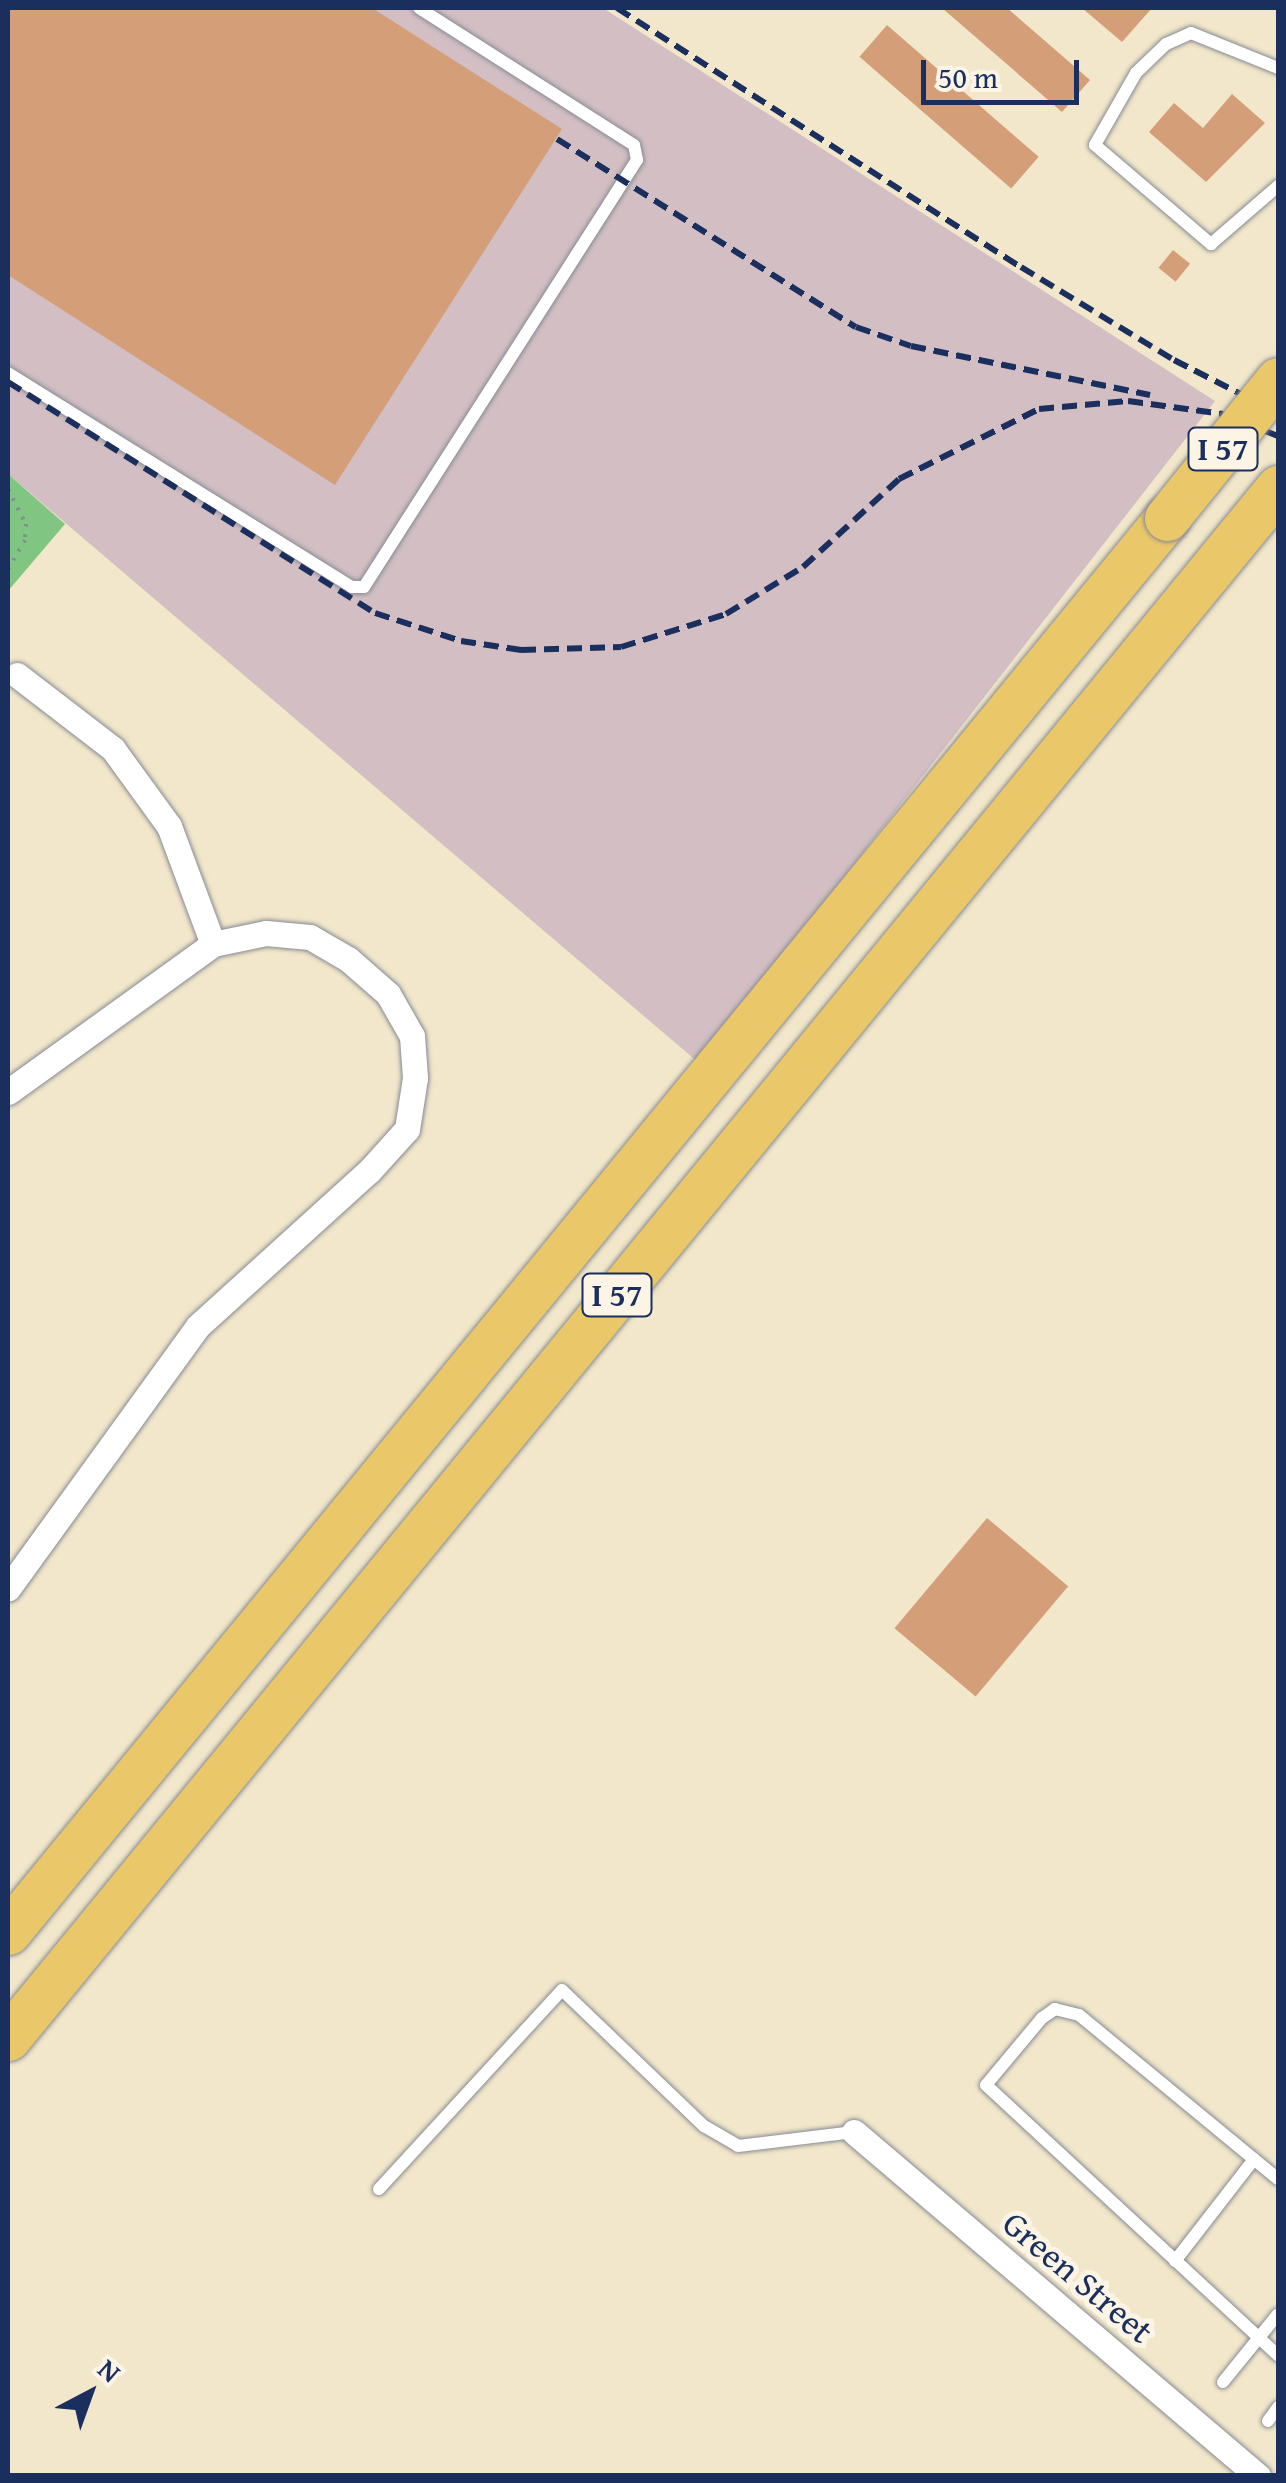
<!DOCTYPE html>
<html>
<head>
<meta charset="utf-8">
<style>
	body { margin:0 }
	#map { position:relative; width:1286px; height:2483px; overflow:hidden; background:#f2e7ca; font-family:"Gentium Book Plus",serif }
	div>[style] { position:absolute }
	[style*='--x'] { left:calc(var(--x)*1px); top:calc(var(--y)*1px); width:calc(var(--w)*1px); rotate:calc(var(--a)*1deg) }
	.industrial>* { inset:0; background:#d2bec3 }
	.green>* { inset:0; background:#80c682 }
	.building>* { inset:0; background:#d49f78; transform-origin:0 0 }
	.path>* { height:4px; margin-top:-2px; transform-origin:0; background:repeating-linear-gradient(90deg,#868b94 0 2.5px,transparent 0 10.5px) }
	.roads { filter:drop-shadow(0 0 2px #868b94) drop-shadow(0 0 2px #868b94) }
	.lane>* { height:12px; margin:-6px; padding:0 6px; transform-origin:6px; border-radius:6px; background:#fff }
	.street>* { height:25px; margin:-12.5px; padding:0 12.5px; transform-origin:12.5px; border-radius:12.5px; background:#fff }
	.highway>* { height:45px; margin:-22.5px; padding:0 22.5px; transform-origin:22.5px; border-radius:22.5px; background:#eac769 }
	.rail>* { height:6px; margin-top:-3px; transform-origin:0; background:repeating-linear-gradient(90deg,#1b2f5e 0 15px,transparent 0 23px) }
	.bridges { filter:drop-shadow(0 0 2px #868b94) drop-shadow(0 0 2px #868b94) }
	.highway-bridge>* { height:45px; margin:-22.5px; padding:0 22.5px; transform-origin:22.5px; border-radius:22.5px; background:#eac769 }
	span { translate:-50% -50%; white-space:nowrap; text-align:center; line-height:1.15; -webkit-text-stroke:10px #fcf5e5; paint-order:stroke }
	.shield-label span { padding:2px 8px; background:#fcf5e5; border:2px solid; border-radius:8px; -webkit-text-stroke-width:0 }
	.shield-label { font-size:32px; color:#1b2f5e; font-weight:700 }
	.street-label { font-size:35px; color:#1b2f5e }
	.frame { position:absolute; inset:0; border:10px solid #1b2f5e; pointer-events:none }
	.north { position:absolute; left:40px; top:2343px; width:100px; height:100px; -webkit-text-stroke:8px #fcf5e5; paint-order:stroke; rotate:41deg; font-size:28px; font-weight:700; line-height:40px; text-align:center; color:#1b2f5e }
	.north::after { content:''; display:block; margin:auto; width:35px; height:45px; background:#1b2f5e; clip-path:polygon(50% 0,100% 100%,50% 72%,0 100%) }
	.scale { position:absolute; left:921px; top:60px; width:158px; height:45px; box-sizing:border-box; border:5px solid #1b2f5e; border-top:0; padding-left:12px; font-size:30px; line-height:35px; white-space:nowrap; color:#1b2f5e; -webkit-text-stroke:8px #fcf5e5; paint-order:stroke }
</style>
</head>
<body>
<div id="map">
	<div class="industrial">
		<i style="clip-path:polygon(8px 8px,603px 8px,1215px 401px,699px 1063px,8px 474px)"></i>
	</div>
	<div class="green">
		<i style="clip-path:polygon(8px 474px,65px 524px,8px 591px)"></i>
	</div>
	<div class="building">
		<i style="clip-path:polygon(8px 8px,372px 8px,562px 129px,335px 485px,8px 275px)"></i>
		<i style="clip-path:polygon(942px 8px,1007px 8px,1090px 80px,1062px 112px)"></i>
		<i style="clip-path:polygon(1082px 8px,1152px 8px,1122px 42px)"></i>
		<i style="left:887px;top:25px;width:201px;height:42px;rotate:41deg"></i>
		<i style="clip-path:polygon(1232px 94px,1265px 123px,1206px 182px,1149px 132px,1174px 103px,1203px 128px)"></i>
		<i style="left:1173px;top:250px;width:22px;height:23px;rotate:39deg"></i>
		<i style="left:987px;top:1518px;width:106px;height:144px;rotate:40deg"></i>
	</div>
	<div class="path">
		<i style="--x:8;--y:489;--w:39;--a:63"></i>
		<i style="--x:26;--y:524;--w:16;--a:94"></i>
		<i style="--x:25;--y:540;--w:34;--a:120"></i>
	</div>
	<div class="roads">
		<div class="lane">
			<i style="--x:1278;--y:68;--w:94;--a:-158.1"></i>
			<i style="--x:1191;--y:33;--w:27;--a:156"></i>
			<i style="--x:1166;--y:44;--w:42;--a:136"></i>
			<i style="--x:1136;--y:73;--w:83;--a:119.7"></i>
			<i style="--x:1095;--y:145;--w:153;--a:40.5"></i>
			<i style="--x:1211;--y:244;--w:89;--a:-40.9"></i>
			<i style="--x:8;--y:373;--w:405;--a:31.9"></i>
			<i style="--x:352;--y:587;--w:12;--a:0"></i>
			<i style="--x:364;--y:587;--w:507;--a:-57.41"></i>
			<i style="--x:637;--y:160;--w:15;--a:-101"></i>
			<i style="--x:634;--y:145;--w:255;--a:-147.5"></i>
			<i style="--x:1278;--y:2179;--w:258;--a:-140.5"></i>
			<i style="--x:1079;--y:2015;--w:25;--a:-166"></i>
			<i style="--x:1055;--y:2009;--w:16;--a:145"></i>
			<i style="--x:1042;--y:2018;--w:87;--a:129.9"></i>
			<i style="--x:986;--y:2085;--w:398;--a:42.8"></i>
			<i style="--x:379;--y:2189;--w:270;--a:-47.4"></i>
			<i style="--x:562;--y:1990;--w:197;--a:43.8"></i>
			<i style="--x:704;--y:2126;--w:39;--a:30"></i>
			<i style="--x:738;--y:2146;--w:117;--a:-6.9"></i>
			<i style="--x:1175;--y:2261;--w:129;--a:-52.2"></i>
			<i style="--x:1223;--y:2382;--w:87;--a:-51"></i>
			<i style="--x:1268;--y:2421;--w:17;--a:-54"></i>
		</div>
		<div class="street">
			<i style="--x:17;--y:675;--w:121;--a:37.6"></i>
			<i style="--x:113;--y:749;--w:95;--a:54"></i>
			<i style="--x:169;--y:826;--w:126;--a:69.6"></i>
			<i style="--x:8;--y:1092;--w:253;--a:-35.8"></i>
			<i style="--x:213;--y:944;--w:54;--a:-11.7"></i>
			<i style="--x:266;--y:933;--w:44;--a:5.2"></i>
			<i style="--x:310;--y:937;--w:44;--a:30.1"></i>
			<i style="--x:348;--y:959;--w:53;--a:41.2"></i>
			<i style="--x:388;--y:994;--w:48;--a:60.3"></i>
			<i style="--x:412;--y:1036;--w:42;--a:85.9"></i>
			<i style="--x:415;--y:1078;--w:52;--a:98.9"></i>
			<i style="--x:407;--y:1129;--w:57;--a:132.1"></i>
			<i style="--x:369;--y:1171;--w:231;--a:137.8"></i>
			<i style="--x:198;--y:1326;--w:324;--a:125.9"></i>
			<i style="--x:854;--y:2132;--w:531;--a:40.41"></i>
		</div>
		<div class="highway">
			<i style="--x:8;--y:1932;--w:1828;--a:-50.66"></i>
			<i style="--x:8;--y:2038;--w:2004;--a:-50.67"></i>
		</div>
	</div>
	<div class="rail">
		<i style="--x:617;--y:8;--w:480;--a:32.7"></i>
		<i style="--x:1021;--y:267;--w:179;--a:31.3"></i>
		<i style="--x:1174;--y:360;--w:117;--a:27"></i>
		<i style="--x:557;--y:139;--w:353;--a:32.2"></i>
		<i style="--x:856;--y:327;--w:58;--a:19.1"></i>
		<i style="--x:911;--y:346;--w:244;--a:11.6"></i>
		<i style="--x:8;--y:382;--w:434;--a:32.2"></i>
		<i style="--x:375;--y:613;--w:90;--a:18"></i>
		<i style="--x:461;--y:641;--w:61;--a:8.5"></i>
		<i style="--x:521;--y:650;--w:100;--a:-1.7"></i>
		<i style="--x:621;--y:647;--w:110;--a:-17.4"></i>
		<i style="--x:726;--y:614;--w:90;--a:-31.4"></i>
		<i style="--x:803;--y:567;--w:130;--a:-42.5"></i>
		<i style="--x:899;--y:479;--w:157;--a:-26.6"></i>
		<i style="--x:1039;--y:409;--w:89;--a:-5.1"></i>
		<i style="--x:1128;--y:401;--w:96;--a:7.8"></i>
		<i style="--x:1223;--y:414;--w:59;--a:21.8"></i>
	</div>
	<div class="bridges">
		<div class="highway-bridge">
			<i style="--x:1167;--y:518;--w:177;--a:-51.2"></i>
		</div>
	</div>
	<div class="shield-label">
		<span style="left:1223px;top:449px">I 57</span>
		<span style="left:617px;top:1295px">I 57</span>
	</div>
	<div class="street-label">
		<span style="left:1078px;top:2277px;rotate:40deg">Green Street</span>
	</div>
	<div class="frame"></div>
	<div class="north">N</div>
	<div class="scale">50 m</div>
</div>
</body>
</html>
